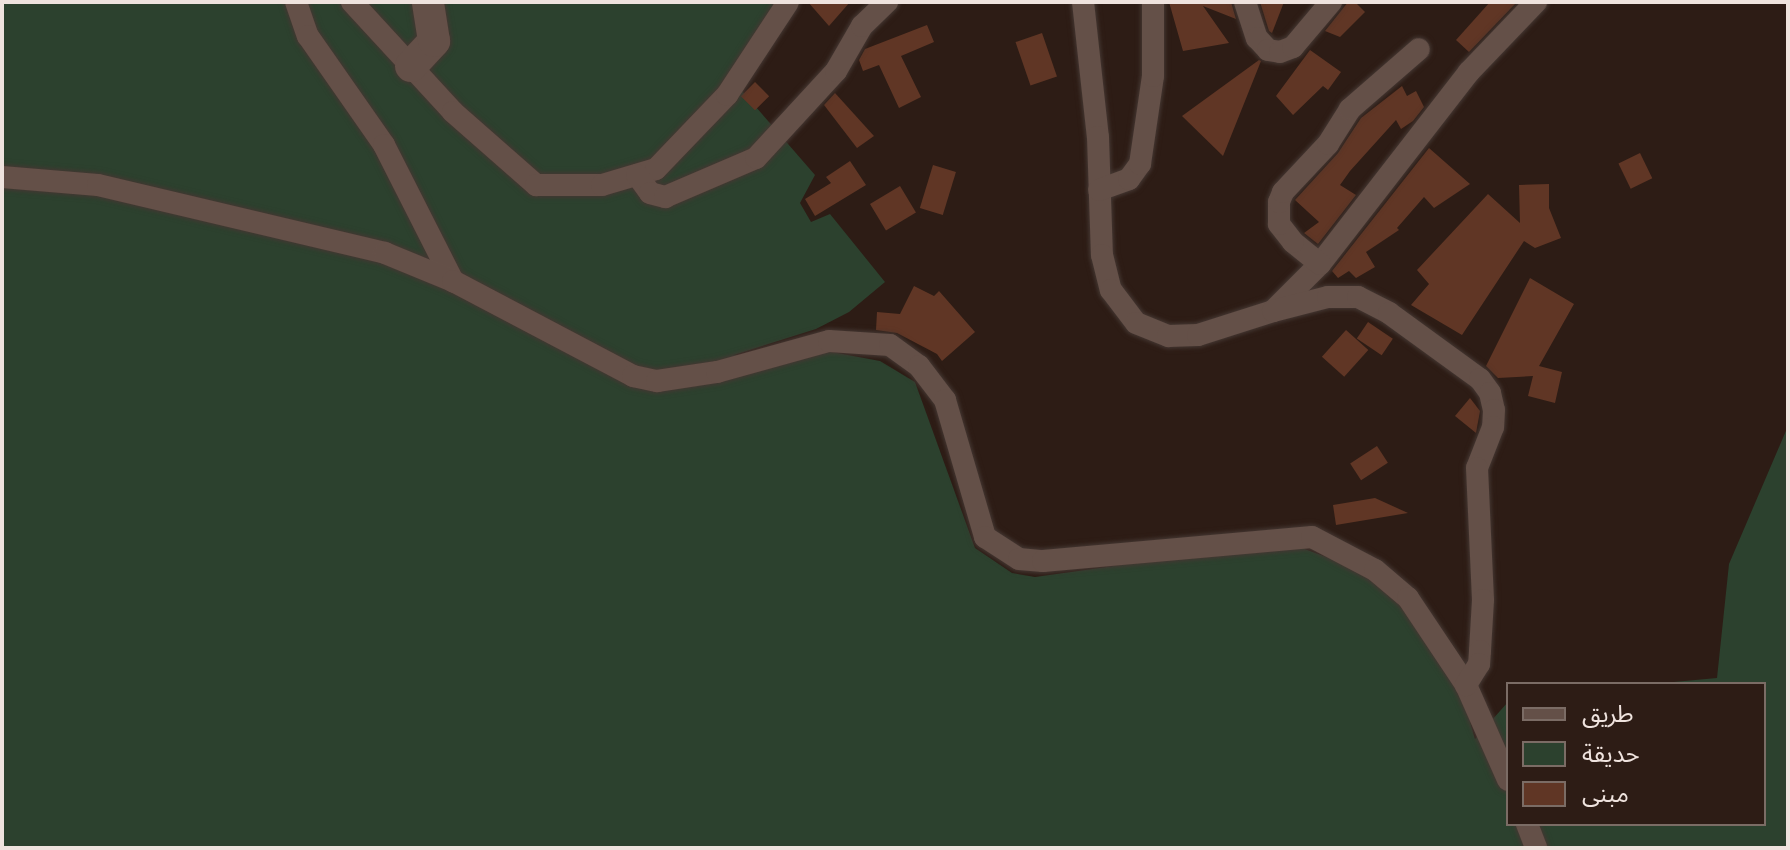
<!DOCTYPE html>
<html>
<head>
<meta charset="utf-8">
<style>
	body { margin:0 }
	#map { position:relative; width:1790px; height:850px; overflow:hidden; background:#2d1c15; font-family:"Crimson Pro","Noto Sans Arabic",serif }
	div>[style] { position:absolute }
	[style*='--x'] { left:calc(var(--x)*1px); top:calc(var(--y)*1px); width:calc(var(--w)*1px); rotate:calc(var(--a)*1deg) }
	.green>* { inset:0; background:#2c412e }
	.building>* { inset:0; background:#603625; transform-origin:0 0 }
	.roads { filter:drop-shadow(0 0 2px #443732) drop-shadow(0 0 2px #443732) }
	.street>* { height:22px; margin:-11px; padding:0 11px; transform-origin:11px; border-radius:11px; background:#645048 }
	.secondary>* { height:32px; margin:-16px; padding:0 16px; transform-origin:16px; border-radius:16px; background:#645048 }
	span { translate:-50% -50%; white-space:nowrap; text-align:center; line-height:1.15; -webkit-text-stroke:6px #2d1c15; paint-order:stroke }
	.frame { position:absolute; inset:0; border:4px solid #efe3de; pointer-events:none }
	.legend { position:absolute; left:1506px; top:682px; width:260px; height:144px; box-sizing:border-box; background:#2d1c15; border:2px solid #7b6c65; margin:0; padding:10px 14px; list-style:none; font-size:24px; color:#efe3de }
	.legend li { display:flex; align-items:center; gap:16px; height:40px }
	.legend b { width:40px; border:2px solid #7b6c65 }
</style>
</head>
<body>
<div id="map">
	<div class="green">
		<i style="clip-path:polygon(2px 2px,795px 2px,742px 91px,815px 175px,800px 203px,811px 222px,830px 214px,885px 282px,849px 312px,816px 329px,734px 355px,832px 352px,880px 361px,915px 382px,975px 548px,1012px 573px,1035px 577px,1178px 557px,1302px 548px,1356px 568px,1398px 604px,1437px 649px,1463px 698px,1475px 739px,1508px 702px,1508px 824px,1764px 824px,1764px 684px,1652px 684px,1717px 678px,1729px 564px,1788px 426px,1788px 848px,2px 848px)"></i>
	</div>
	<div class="building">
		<i style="clip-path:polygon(808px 2px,850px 2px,829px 26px)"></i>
		<i style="clip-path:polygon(1169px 2px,1231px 2px,1236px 19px,1203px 6px,1229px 43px,1183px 51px)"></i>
		<i style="clip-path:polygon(1260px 2px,1284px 2px,1272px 33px,1269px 31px)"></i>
		<i style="clip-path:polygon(1348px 2px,1355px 2px,1365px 12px,1340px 37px,1325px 31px)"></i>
		<i style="clip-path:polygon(1490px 2px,1517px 2px,1469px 52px,1456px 40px)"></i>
		<i style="clip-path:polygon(927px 25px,934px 42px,901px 56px,921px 97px,899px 108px,879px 65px,863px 71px,859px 60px,865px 49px)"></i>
		<i style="left:1042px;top:33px;width:46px;height:28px;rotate:71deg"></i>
		<i style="clip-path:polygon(1310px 50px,1341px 72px,1328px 90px,1323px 86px,1293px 115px,1276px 96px)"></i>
		<i style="clip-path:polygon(1259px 60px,1261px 61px,1223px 156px,1182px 116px)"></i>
		<i style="left:755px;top:82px;width:20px;height:20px;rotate:45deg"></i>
		<i style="clip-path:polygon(1402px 86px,1407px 96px,1416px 91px,1424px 107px,1413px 121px,1401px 129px,1396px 120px,1350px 171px,1340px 185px,1356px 195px,1318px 244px,1304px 233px,1319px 222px,1295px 200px,1338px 153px,1361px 118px)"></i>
		<i style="clip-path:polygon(835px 93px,874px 136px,857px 148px,824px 105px)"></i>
		<i style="clip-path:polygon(1429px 148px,1470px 184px,1434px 208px,1424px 197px,1397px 228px,1399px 230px,1366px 252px,1375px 267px,1356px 278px,1349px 271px,1338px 278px,1332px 271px)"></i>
		<i style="left:1640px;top:153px;width:28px;height:24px;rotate:64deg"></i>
		<i style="clip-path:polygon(850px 161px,866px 185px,815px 216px,805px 199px,831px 183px,826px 177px)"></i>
		<i style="left:933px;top:165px;width:24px;height:45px;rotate:17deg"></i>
		<i style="clip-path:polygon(1549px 184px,1549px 208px,1561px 238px,1535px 248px,1524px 241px,1462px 335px,1411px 305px,1429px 284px,1417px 270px,1488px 194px,1520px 223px,1519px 185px)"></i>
		<i style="left:900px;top:186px;width:31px;height:35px;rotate:59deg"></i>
		<i style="clip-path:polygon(1530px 278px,1574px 304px,1539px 366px,1562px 372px,1555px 403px,1528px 396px,1533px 376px,1498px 378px,1486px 366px)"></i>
		<i style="clip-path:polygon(914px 286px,934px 296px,939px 291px,975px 332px,942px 361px,937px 354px,897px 333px,876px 330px,877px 312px,900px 314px)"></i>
		<i style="left:1368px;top:322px;width:30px;height:20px;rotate:34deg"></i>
		<i style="left:1346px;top:330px;width:30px;height:36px;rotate:42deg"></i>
		<i style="clip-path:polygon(1470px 398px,1480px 411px,1476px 433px,1455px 416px)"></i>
		<i style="left:1377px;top:446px;width:20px;height:32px;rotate:57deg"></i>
		<i style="clip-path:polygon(1375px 498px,1408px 513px,1336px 525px,1333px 505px)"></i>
	</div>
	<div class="roads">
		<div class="street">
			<i style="--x:296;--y:2;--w:36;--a:71"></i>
			<i style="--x:308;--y:36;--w:133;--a:55.1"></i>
			<i style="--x:384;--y:145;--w:153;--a:63.1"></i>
			<i style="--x:352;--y:2;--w:149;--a:47.4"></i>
			<i style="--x:453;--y:112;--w:111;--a:41.3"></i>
			<i style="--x:536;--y:185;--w:66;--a:0"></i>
			<i style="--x:602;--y:185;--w:56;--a:-16.5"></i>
			<i style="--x:656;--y:169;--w:103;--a:-46.2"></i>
			<i style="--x:727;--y:95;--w:111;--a:-56.7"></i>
			<i style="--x:1083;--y:2;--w:136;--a:83.7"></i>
			<i style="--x:1098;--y:137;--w:118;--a:88.1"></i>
			<i style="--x:1102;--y:255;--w:36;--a:76"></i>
			<i style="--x:1111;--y:290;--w:41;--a:52.9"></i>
			<i style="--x:1136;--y:323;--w:35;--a:22"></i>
			<i style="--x:1168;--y:336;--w:30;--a:-2"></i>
			<i style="--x:1198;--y:335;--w:79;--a:-17.7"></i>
			<i style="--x:1273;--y:311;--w:66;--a:-45"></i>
			<i style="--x:1320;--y:264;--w:243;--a:-52.2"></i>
			<i style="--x:1469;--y:72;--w:97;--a:-46.3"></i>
			<i style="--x:1245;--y:2;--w:38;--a:72"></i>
			<i style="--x:1257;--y:38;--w:16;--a:47"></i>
			<i style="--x:1268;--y:50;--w:12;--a:9"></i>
			<i style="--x:1280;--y:52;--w:14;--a:-21"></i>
			<i style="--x:1293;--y:47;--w:59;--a:-49.8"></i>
			<i style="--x:637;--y:175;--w:22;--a:54"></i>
			<i style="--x:650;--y:193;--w:16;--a:15"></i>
			<i style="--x:665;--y:197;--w:99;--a:-23.2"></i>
			<i style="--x:756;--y:158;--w:118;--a:-47.4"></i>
			<i style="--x:836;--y:71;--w:52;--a:-60"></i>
			<i style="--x:862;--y:26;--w:35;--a:-44"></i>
			<i style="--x:2;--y:177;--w:96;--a:4.8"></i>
			<i style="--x:98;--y:185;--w:295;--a:13.3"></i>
			<i style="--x:385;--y:253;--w:74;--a:22.4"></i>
			<i style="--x:453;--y:281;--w:204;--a:27.8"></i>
			<i style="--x:633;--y:376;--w:25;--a:12"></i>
			<i style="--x:657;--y:381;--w:61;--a:-8.5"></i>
			<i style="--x:717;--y:372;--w:116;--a:-15.5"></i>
			<i style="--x:829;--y:341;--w:61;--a:3.8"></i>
			<i style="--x:890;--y:345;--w:36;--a:36"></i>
			<i style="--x:919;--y:366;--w:43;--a:52.6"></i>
			<i style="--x:945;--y:400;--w:143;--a:73.7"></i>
			<i style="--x:985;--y:537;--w:40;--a:32.9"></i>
			<i style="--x:1019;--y:559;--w:24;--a:5"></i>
			<i style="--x:1043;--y:561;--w:270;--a:-5.1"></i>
			<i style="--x:1312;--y:537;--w:71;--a:27.6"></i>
			<i style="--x:1375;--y:570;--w:43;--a:40.3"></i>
			<i style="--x:1408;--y:598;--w:105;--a:56.3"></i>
			<i style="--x:1466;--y:685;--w:104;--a:66.1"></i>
			<i style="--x:1099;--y:190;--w:32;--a:-20"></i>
			<i style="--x:1129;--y:179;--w:19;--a:-54"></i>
			<i style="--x:1140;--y:164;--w:89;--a:-81.6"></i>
			<i style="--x:1153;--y:76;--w:74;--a:-90"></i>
			<i style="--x:1320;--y:264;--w:35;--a:-141"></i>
			<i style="--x:1293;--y:242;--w:23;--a:-128"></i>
			<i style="--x:1279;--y:224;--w:22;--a:-90"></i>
			<i style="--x:1279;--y:202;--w:11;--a:-68"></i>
			<i style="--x:1283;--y:192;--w:66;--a:-46.8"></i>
			<i style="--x:1328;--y:144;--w:41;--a:-57.8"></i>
			<i style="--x:1350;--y:109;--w:91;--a:-41"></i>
			<i style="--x:1273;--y:311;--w:57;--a:-14.3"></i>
			<i style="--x:1328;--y:297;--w:30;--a:0"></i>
			<i style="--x:1358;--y:297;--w:35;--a:27"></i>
			<i style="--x:1389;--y:313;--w:112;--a:36"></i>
			<i style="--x:1480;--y:379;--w:17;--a:54"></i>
			<i style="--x:1490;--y:393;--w:17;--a:77"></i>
			<i style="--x:1494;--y:410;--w:17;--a:93"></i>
			<i style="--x:1493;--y:427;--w:44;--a:111.3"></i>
			<i style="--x:1477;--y:468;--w:132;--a:87.4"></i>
			<i style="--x:1483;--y:600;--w:51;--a:93.4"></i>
			<i style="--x:1480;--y:651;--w:13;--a:94"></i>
			<i style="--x:1479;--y:664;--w:25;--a:122"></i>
			<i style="--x:1527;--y:824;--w:26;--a:69"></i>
		</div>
		<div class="secondary">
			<i style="--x:411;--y:66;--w:34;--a:-47"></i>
			<i style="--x:434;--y:41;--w:39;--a:-99"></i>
		</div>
	</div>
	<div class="frame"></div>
	<ul class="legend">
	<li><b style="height:10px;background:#645048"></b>طريق</li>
	<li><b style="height:22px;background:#2c412e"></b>حديقة</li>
	<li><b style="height:22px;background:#603625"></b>مبنى</li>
	</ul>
</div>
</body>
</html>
